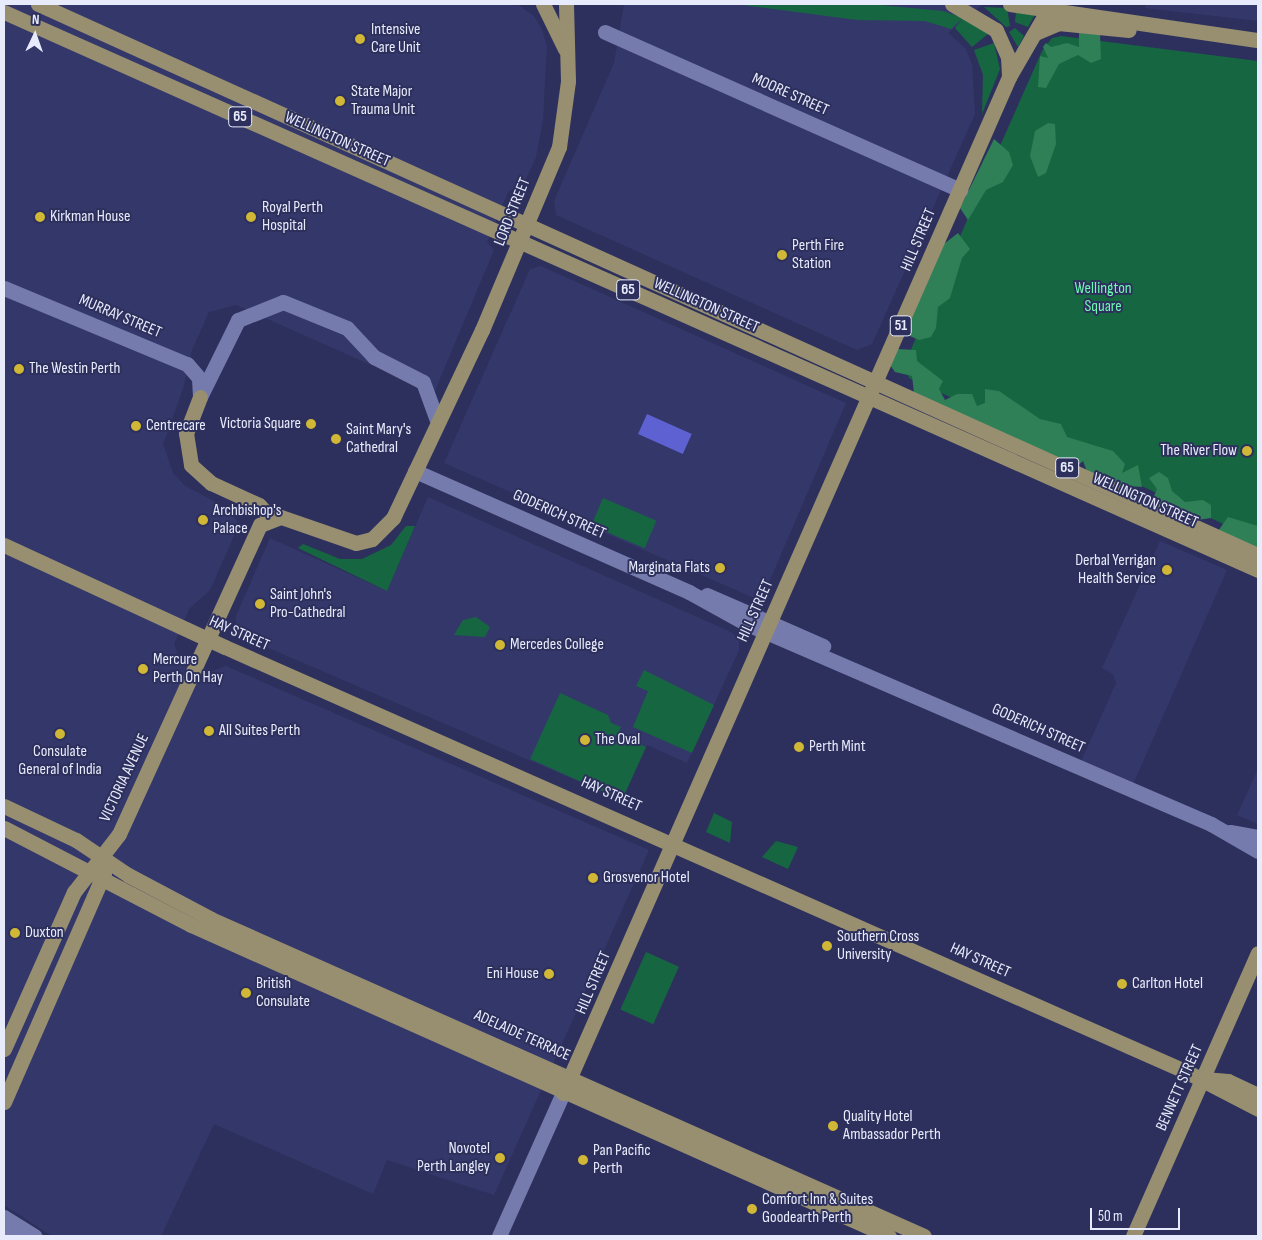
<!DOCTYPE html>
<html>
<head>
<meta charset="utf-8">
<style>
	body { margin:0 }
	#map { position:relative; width:1262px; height:1240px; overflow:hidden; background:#2d305c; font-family:"Sofia Sans Condensed",sans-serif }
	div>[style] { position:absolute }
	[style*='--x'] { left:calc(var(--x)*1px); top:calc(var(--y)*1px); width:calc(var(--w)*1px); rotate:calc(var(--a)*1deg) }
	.built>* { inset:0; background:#34376a }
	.green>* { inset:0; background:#166741; transform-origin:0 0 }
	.forest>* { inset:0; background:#2f7f57 }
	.water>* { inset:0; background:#5d61d1; transform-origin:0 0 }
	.minor>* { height:15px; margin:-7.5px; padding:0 7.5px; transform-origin:7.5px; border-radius:7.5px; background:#757bad }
	.major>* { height:15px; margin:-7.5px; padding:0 7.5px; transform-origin:7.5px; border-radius:7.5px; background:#978f70 }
	.dots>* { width:14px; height:14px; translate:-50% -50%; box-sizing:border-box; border:2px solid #2d305c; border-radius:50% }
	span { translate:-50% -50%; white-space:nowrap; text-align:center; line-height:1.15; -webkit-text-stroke:4px #2d305c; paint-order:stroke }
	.shield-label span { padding:1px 4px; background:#2d305c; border:1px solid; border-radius:4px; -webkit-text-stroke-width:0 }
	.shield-label { font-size:15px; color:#e8ebfb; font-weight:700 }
	.poi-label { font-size:16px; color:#e8ebfb }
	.left { translate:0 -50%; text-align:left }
	.right { translate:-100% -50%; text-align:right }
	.street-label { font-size:16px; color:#e8ebfb }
	.park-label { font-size:16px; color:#6df9b0 }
	.frame { position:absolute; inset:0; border:5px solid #e8ebfb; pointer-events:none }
	.north { position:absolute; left:10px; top:10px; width:50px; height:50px; -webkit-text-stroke:4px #2d305c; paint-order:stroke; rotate:3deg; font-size:14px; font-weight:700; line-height:20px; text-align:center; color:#e8ebfb }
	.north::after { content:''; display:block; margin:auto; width:18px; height:22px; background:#e8ebfb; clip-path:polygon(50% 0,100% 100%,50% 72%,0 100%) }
	.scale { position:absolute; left:1090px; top:1208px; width:90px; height:22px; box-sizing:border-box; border:2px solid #e8ebfb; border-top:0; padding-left:6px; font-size:15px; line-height:18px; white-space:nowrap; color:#e8ebfb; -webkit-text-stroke:4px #2d305c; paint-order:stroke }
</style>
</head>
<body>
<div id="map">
	<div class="built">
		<i style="clip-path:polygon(4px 4px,517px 4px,534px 16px,542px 30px,547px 46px,543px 120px,536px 157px,525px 181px,508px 192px,487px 242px,494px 250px,434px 393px,236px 305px,209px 312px,192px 350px,183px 389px,163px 444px,173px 473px,184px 485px,228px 509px,237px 521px,237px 529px,210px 590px,189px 609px,174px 644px,179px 659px,210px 672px,226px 666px,649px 850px,494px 1195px,387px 1160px,373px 1194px,214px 1124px,161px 1236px,52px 1236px,4px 1205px)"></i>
		<i style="clip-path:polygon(624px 4px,983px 4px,948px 33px,966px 49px,972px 64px,975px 114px,872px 344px,857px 350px,556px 215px,554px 201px,614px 63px)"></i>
		<i style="clip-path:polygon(1146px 4px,1258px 4px,1258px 21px,1145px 8px)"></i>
		<i style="clip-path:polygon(541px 266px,846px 403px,761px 601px,444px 463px,530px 269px)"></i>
		<i style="clip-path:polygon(428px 497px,731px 632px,739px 640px,739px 650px,687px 763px,647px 745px,622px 800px,243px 637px,236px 627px,236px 616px,270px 538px,387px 591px)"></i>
		<i style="clip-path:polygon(1160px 541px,1227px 570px,1131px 789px,1079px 766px,1116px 683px,1113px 674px,1102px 668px)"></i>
		<i style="clip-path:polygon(1258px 769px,1258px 824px,1237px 815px)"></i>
	</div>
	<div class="green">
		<i style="clip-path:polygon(735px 4px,870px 4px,943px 11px,963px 18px,988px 34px,972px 47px,955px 28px,963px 18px,951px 29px,925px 21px,857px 20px)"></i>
		<i style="clip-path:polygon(984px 7px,1007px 8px,1010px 26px,1006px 27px)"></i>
		<i style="clip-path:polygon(1016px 12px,1035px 14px,1028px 27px,1015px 22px)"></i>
		<i style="clip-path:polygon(1015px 28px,1024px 36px,1018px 47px,1009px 32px)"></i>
		<i style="clip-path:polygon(1061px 36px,1258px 61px,1258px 540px,909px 378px,906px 367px,912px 347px,965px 225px,1042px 51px,1052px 38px)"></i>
		<i style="clip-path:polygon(994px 43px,1000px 69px,982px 114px,983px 75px,974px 50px)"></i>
		<i style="left:603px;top:498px;width:58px;height:30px;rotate:23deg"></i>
		<i style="clip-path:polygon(406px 526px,415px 526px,387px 591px,298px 548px,303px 544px,340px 559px,362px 559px,391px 545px)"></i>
		<i style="clip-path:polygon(476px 617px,490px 627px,485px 637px,454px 635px,463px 620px)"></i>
		<i style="clip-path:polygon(644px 670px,714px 705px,692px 753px,633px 727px,648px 691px,636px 686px)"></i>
		<i style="clip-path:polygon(560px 693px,608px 715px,611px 723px,621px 727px,618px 734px,646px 747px,622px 800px,530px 759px)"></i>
		<i style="clip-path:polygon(714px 813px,732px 822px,730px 843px,706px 832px)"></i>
		<i style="clip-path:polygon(776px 841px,798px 847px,788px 869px,762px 857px)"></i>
		<i style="left:646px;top:952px;width:36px;height:63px;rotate:24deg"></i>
	</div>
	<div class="forest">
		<i style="clip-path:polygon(1079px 30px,1100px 33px,1101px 59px,1091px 63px,1078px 55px,1059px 64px,1046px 88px,1038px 87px,1040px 56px,1048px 58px,1043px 47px,1046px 43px,1051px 47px,1067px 43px,1079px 47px)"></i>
		<i style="clip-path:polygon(1048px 123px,1055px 124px,1056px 144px,1046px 173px,1038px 177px,1030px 156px,1035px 131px)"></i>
		<i style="clip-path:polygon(994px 139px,1009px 152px,1013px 165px,1003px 182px,986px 190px,968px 220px,960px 208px)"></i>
		<i style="clip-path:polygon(958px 233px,970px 249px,962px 258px,950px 298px,938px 307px,936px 328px,931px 337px,919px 340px,910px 336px,909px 323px,944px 244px)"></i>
		<i style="clip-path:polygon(897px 349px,916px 350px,917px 361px,943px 381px,939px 389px,945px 400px,957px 394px,972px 394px,977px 406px,985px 403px,985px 389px,999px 391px,1040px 419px,1061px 424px,1067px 437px,1113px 451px,1125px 464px,1122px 473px,1138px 465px,1142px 487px,1113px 485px,1088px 474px,1083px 461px,1075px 468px,914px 393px,912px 376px,895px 372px,890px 365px)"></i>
		<i style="clip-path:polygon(1159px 472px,1168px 478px,1172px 491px,1185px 502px,1203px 500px,1211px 505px,1211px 518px,1197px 520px,1152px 501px,1157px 489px,1149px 478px)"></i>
		<i style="clip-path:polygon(1228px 517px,1258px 526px,1258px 553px,1218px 531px)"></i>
	</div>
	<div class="water">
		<i style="left:647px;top:414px;width:49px;height:22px;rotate:24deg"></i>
	</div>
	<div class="minor">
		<i style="--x:605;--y:32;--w:389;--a:24"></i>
		<i style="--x:4;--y:288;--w:198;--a:22.6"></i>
		<i style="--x:187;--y:364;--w:18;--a:49"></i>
		<i style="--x:199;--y:378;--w:18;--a:87"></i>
		<i style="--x:200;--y:397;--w:86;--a:-63.7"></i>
		<i style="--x:238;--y:320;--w:48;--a:-21.8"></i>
		<i style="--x:283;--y:302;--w:69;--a:22.1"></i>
		<i style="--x:347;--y:328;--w:40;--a:47"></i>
		<i style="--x:374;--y:357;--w:55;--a:27"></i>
		<i style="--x:423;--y:382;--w:40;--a:69.8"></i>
		<i style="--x:415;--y:471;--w:300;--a:23.8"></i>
		<i style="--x:689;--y:592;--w:64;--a:29"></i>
		<i style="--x:745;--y:623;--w:508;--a:23.33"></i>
		<i style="--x:1211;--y:824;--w:54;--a:29.9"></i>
		<i style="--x:707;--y:595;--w:127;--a:23.7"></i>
		<i style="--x:1230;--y:832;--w:28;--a:10"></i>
		<i style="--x:4;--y:1217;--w:36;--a:32"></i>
		<i style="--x:4;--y:1231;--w:13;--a:23"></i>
		<i style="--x:499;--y:1236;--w:157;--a:-65.9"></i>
	</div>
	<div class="major">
		<i style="--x:38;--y:4;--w:1339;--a:24.31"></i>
		<i style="--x:543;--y:4;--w:50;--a:63.9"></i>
		<i style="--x:952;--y:4;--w:51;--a:30.6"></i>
		<i style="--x:996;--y:30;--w:30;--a:66"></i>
		<i style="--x:1008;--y:57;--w:20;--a:87"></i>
		<i style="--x:1010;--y:4;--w:251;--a:8.3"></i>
		<i style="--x:4;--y:12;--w:1373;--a:23.99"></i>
		<i style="--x:1035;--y:33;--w:25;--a:-23"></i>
		<i style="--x:1058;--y:23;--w:71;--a:5.6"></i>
		<i style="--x:200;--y:397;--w:39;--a:111"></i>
		<i style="--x:186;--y:433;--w:32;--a:81"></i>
		<i style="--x:191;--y:465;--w:27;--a:42"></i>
		<i style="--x:211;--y:483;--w:53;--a:24.6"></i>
		<i style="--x:259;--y:505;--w:16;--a:47"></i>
		<i style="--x:4;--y:545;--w:243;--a:24.8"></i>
		<i style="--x:225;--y:647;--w:1052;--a:23.84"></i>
		<i style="--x:1187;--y:1072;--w:80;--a:27.5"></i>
		<i style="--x:4;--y:806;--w:80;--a:25.3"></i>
		<i style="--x:76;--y:840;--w:63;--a:33.9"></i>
		<i style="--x:128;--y:875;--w:94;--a:27.9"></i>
		<i style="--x:211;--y:919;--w:780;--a:23.97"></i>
		<i style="--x:4;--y:828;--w:211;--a:27.4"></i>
		<i style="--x:191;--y:925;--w:764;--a:24.02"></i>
		<i style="--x:4;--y:1049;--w:172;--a:-66"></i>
		<i style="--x:74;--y:892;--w:73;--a:-52.2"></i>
		<i style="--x:119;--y:834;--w:340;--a:-65.5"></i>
		<i style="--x:260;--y:525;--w:22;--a:-21"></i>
		<i style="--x:281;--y:517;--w:79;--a:19.1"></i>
		<i style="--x:356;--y:543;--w:16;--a:-14"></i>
		<i style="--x:372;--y:539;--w:30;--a:-45"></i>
		<i style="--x:393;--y:518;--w:208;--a:-64.7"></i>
		<i style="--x:482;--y:330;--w:199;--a:-67.2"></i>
		<i style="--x:559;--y:147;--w:67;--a:-82.2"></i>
		<i style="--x:568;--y:81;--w:77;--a:-91.5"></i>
		<i style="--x:1204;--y:1079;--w:24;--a:5"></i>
		<i style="--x:1228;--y:1081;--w:33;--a:25"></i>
		<i style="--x:563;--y:1093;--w:1110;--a:-66.3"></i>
		<i style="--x:1009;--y:77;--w:80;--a:-59.9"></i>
		<i style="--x:4;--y:1102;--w:250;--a:-66.4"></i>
		<i style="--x:1133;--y:1236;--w:309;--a:-66.2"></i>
	</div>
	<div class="dots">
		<i style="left:360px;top:39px;background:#d0b736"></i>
		<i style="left:340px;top:101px;background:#d0b736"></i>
		<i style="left:40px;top:217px;background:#d0b736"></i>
		<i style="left:251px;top:217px;background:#d0b736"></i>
		<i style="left:782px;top:255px;background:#d0b736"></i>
		<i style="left:19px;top:369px;background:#d0b736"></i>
		<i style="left:311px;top:424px;background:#d0b736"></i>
		<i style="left:136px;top:426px;background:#d0b736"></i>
		<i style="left:336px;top:439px;background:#d0b736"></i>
		<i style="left:1247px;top:451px;background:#d0b736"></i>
		<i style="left:203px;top:520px;background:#d0b736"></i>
		<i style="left:720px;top:568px;background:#d0b736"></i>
		<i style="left:1167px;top:570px;background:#d0b736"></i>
		<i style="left:260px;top:604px;background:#d0b736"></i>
		<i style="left:500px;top:645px;background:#d0b736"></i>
		<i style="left:143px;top:669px;background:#d0b736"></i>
		<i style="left:209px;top:731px;background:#d0b736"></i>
		<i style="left:60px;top:734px;background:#d0b736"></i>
		<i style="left:585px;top:740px;background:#d0b736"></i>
		<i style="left:799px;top:747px;background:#d0b736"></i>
		<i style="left:593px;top:878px;background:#d0b736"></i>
		<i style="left:15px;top:933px;background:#d0b736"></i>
		<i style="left:827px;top:946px;background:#d0b736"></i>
		<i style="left:549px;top:974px;background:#d0b736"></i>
		<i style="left:1122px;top:984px;background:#d0b736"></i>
		<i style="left:246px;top:993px;background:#d0b736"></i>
		<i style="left:833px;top:1126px;background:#d0b736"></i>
		<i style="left:500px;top:1158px;background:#d0b736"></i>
		<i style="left:583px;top:1160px;background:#d0b736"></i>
		<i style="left:752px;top:1209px;background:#d0b736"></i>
	</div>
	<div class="shield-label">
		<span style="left:240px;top:117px">65</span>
		<span style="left:628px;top:290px">65</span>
		<span style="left:901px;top:326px">51</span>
		<span style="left:1067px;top:468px">65</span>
	</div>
	<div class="poi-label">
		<span class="left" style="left:371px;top:39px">Intensive<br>Care Unit</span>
		<span class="left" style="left:351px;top:101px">State Major<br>Trauma Unit</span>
		<span class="left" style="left:262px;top:217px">Royal Perth<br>Hospital</span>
		<span class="left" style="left:50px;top:217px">Kirkman House</span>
		<span class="left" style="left:792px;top:255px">Perth Fire<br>Station</span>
		<span class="left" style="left:29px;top:369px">The Westin Perth</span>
		<span class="right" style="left:301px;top:424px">Victoria Square</span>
		<span class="left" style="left:146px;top:426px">Centrecare</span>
		<span class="left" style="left:346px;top:439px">Saint Mary's<br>Cathedral</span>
		<span class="right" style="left:1237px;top:451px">The River Flow</span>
		<span class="left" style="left:213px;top:520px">Archbishop's<br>Palace</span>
		<span class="right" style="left:1156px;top:570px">Derbal Yerrigan<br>Health Service</span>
		<span class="right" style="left:710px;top:568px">Marginata Flats</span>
		<span class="left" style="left:270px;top:604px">Saint John's<br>Pro-Cathedral</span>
		<span class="left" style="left:510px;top:645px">Mercedes College</span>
		<span class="left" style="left:153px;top:669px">Mercure<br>Perth On Hay</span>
		<span class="left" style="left:219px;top:731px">All Suites Perth</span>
		<span class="left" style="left:595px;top:740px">The Oval</span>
		<span class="left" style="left:809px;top:747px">Perth Mint</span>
		<span style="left:60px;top:761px">Consulate<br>General of India</span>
		<span class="left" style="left:603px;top:878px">Grosvenor Hotel</span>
		<span class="left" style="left:25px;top:933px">Duxton</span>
		<span class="left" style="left:837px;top:946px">Southern Cross<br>University</span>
		<span class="right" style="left:539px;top:974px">Eni House</span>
		<span class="left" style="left:256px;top:993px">British<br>Consulate</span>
		<span class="left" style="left:1132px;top:984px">Carlton Hotel</span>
		<span class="left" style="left:843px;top:1126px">Quality Hotel<br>Ambassador Perth</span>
		<span class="right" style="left:490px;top:1158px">Novotel<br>Perth Langley</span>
		<span class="left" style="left:593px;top:1160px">Pan Pacific<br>Perth</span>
		<span class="left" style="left:762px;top:1209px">Comfort Inn &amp; Suites<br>Goodearth Perth</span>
	</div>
	<div class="street-label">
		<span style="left:790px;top:95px;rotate:24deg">MOORE STREET</span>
		<span style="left:337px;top:140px;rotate:24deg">WELLINGTON STREET</span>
		<span style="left:513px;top:212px;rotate:-68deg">LORD STREET</span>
		<span style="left:919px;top:240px;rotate:-67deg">HILL STREET</span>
		<span style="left:706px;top:306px;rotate:24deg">WELLINGTON STREET</span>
		<span style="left:120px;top:317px;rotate:23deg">MURRAY STREET</span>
		<span style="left:1145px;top:501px;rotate:24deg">WELLINGTON STREET</span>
		<span style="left:559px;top:515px;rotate:24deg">GODERICH STREET</span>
		<span style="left:756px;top:611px;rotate:-66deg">HILL STREET</span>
		<span style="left:239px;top:634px;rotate:24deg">HAY STREET</span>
		<span style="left:1038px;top:729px;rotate:24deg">GODERICH STREET</span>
		<span style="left:125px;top:778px;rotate:-65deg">VICTORIA AVENUE</span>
		<span style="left:611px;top:795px;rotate:24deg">HAY STREET</span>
		<span style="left:980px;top:961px;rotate:24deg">HAY STREET</span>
		<span style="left:594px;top:983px;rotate:-67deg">HILL STREET</span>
		<span style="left:522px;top:1036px;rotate:24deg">ADELAIDE TERRACE</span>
		<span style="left:1180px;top:1088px;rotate:-66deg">BENNETT STREET</span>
	</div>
	<div class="park-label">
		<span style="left:1103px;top:298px">Wellington<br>Square</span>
	</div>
	<div class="frame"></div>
	<div class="north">N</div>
	<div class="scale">50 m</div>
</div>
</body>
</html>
